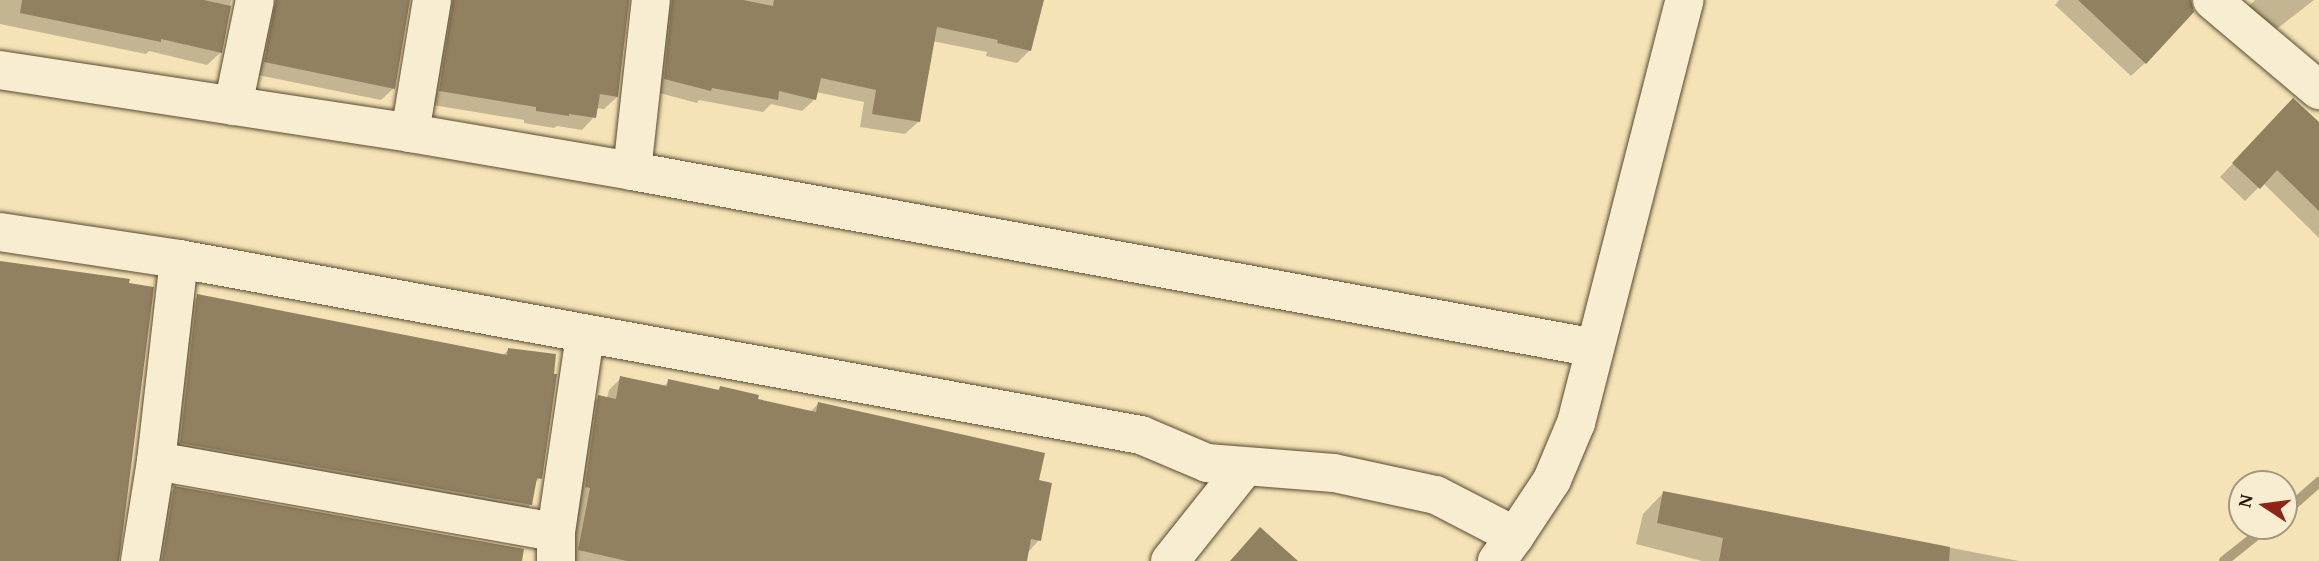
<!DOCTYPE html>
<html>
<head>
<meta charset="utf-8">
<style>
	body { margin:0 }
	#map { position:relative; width:2319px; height:561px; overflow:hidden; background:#f5e3b7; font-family:"Gentium Book Plus",serif }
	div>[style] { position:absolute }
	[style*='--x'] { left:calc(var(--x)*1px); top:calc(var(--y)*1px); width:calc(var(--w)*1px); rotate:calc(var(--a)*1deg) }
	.shadow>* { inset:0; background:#0003 }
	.stream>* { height:10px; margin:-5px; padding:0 5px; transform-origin:5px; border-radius:5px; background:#ae9e7a }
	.building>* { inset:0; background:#918161 }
	.roads { filter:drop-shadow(0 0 2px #594a30) drop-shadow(0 0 2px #594a30) }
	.minor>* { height:38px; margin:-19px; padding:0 19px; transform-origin:19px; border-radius:19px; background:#f8edd0 }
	span { translate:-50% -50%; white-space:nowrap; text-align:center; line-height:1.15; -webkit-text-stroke:6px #f8edd0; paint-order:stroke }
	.north { position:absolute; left:2228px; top:470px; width:70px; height:70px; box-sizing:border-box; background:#f8edd0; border:2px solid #a4977e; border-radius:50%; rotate:283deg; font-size:19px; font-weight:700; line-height:28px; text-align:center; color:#251703 }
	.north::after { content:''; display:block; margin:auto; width:24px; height:32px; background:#8f2418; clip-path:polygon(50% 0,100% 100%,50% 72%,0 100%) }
</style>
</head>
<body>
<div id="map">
	<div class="shadow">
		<i style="clip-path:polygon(0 0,231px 0,220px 53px,207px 65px,149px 51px,146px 54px,0 24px)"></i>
		<i style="clip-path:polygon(259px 0,408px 0,394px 88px,381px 100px,253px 74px)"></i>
		<i style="clip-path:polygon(436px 0,630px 0,617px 97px,604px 109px,596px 108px,594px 117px,582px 130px,557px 126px,554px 128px,524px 123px,524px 120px,427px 104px)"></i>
		<i style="clip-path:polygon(656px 0,1042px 0,1030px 50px,1017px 63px,986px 56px,987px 52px,932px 41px,918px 122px,905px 134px,860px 127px,864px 102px,816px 92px,815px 99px,802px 111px,771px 104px,763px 112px,699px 100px,697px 103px,652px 91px)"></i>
		<i style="clip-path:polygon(2059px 0,2186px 0,2145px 63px,2131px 76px,2055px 5px)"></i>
		<i style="clip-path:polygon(2255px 0,2314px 0,2265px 38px,2245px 10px)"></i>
		<i style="clip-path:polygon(2280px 114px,2319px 125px,2319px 238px,2263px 183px,2245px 201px,2220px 177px)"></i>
		<i style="clip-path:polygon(198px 296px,502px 356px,508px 350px,540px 478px,534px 484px,530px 505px,518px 517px,169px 455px,186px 308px)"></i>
		<i style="clip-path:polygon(621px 378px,663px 387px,669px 381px,717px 391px,720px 388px,756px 401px,810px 412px,818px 404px,1037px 481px,1039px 540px,1029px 551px,1026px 561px,566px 561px,586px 409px,599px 397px,607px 398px,609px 390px)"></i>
		<i style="clip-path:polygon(175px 488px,520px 561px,151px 561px,162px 501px)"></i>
		<i style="clip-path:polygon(1664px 492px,2019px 561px,1702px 561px,1636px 544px,1643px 514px)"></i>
	</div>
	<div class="stream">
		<i style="--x:2284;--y:513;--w:47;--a:-41.5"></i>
		<i style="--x:2224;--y:561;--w:56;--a:-38.5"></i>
	</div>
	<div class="building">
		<i style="clip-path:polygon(22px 0,204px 0,231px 6px,222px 53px,161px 39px,161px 42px,20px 13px)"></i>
		<i style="clip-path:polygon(276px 0,410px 0,395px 89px,264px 62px)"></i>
		<i style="clip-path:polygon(453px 0,629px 0,618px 97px,600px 94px,596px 118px,569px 114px,569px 116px,536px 111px,536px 107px,439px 91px)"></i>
		<i style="clip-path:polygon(672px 0,743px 0,773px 6px,774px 0,1044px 0,1031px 51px,997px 43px,998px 40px,937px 27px,920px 122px,872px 114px,876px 90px,821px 78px,816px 100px,779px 91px,778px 100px,712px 88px,711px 91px,664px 79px)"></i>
		<i style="clip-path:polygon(2078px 0,2191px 0,2194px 12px,2146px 64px)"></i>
		<i style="clip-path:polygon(2293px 98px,2319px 122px,2319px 211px,2277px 170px,2260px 189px,2232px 163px)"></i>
		<i style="clip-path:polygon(0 261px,130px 279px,129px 283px,154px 287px,119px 561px,0 561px)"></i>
		<i style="clip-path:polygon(197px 294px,507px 355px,508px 348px,556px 354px,554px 374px,557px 374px,542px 479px,537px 478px,532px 505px,180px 443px)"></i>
		<i style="clip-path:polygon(620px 376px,667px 386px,668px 379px,719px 390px,720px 386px,759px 395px,758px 399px,816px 412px,818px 402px,1045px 453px,1039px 480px,1052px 483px,1041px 541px,1031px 539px,1027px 561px,627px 561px,578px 550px,590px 488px,585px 487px,598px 395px,616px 399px)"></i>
		<i style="clip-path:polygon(174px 486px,524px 549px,522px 561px,162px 561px)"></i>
		<i style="clip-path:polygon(1663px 491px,1950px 547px,1949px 561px,1719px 561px,1723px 538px,1657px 523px)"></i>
		<i style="clip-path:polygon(1260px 527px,1298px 561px,1230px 561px)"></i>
	</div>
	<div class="roads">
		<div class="minor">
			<i style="--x:2212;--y:0;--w:140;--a:40.1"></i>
			<i style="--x:0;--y:70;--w:415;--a:8.7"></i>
			<i style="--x:410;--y:133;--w:225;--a:9.7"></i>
			<i style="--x:632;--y:171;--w:172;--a:-83.7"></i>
			<i style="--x:233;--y:106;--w:108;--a:-78.3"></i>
			<i style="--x:410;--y:133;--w:135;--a:-80.6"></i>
			<i style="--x:632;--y:171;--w:979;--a:10.41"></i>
			<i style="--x:0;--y:232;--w:181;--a:8.6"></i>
			<i style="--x:179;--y:259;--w:978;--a:10.37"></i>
			<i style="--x:1141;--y:435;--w:72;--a:23"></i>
			<i style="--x:1207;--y:463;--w:127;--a:4.5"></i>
			<i style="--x:1334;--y:473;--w:104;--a:12.2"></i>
			<i style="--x:1436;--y:495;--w:89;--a:27.4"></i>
			<i style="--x:1515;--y:536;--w:31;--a:126"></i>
			<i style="--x:156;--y:461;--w:406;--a:10.1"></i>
			<i style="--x:1515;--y:536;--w:67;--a:-56.5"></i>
			<i style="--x:1552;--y:480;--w:62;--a:-67.2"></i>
			<i style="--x:1576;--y:423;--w:437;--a:-75.6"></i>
			<i style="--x:140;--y:561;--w:101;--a:-80.9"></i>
			<i style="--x:156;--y:461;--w:203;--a:-83.5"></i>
			<i style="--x:556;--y:561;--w:29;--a:-90"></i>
			<i style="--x:556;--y:532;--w:199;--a:-81.6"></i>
			<i style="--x:1170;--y:561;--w:120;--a:-51.4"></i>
		</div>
	</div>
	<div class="north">N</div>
</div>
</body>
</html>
